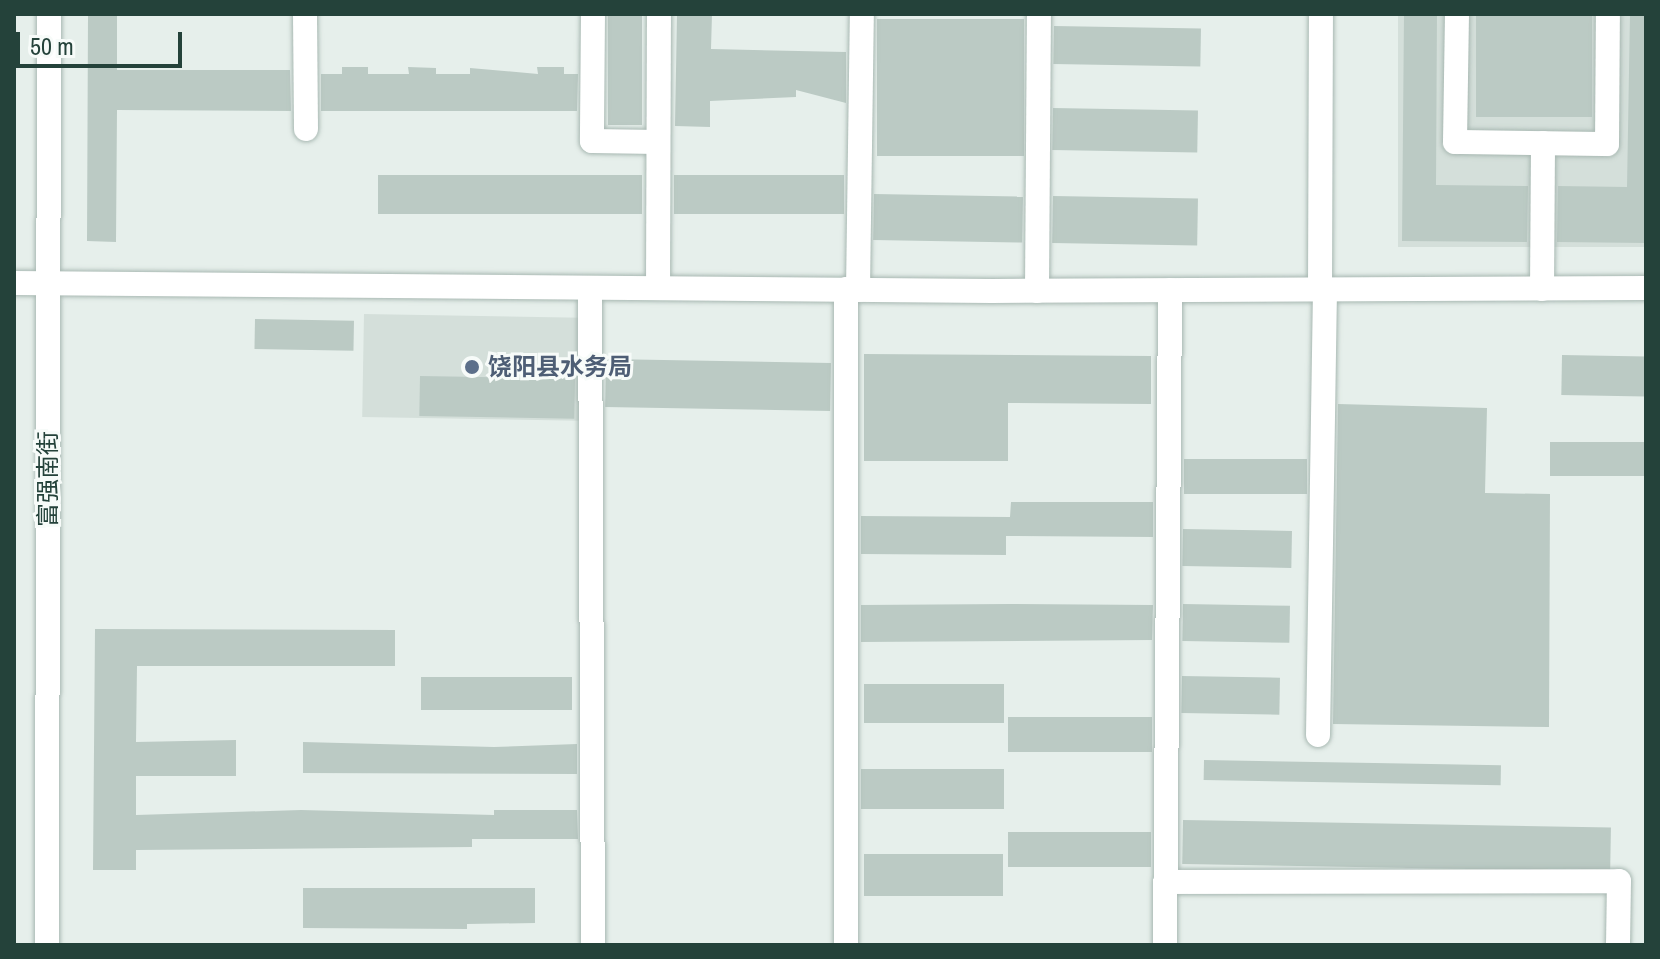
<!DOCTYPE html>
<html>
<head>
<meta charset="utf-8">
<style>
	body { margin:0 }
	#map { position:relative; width:1660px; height:959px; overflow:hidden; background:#e6efeb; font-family:"Archivo Narrow","Noto Sans SC",sans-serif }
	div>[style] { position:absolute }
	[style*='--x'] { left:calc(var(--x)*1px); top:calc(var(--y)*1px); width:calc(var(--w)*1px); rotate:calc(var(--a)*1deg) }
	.built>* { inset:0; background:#d4dfda; transform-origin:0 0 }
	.building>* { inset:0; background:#bbcac4; transform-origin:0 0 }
	.roads { filter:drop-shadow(0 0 2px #a8b8b2) drop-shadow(0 0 2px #a8b8b2) }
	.minor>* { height:24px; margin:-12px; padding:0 12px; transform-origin:12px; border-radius:12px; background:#fff }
	.dots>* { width:22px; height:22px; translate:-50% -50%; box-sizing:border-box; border:4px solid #f7fbf9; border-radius:50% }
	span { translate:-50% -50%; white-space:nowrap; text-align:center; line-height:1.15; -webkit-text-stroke:6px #f7fbf9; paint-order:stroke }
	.service-label { font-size:24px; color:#4e5e75; font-weight:700 }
	.left { translate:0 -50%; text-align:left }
	.street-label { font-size:24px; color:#24423a }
	.frame { position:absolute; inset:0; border:16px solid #24423a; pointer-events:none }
	.scale { position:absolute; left:16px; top:32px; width:166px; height:36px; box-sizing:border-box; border:4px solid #24423a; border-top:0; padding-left:10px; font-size:24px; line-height:28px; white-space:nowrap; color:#24423a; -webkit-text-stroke:6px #f7fbf9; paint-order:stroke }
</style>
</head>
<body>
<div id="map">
	<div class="built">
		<i style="left:1398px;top:14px;width:248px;height:233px"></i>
		<i style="left:364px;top:314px;width:218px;height:103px;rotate:1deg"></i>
	</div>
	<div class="building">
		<i style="clip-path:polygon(88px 14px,117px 14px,117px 70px,290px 70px,291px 111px,117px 110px,116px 242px,87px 241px)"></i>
		<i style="left:608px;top:14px;width:34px;height:111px"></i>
		<i style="clip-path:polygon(677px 14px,712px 14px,711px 49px,846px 52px,846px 103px,796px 90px,796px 97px,710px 101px,710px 127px,675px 126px)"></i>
		<i style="clip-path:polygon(1404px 14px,1437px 14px,1436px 185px,1528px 186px,1527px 242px,1402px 241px)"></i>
		<i style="left:1476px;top:14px;width:116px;height:103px"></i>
		<i style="clip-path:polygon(1630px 14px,1646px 14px,1646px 243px,1557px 242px,1558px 186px,1627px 187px)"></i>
		<i style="left:877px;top:19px;width:147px;height:137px"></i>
		<i style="left:1054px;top:26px;width:147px;height:38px;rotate:1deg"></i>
		<i style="clip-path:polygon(342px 67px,368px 67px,368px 74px,409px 74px,408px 67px,436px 68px,436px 74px,470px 74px,470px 68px,538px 74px,537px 67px,564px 67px,564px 74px,578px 74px,577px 111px,321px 111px,321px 74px,342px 74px)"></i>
		<i style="left:1053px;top:108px;width:145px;height:42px;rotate:1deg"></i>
		<i style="left:378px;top:175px;width:264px;height:39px"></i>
		<i style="left:674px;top:175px;width:170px;height:39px"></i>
		<i style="left:874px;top:194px;width:149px;height:46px;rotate:1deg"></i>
		<i style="left:1053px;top:196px;width:145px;height:47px;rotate:1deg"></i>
		<i style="left:255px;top:319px;width:99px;height:30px;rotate:1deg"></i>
		<i style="clip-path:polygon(864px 354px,1151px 356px,1151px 404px,1008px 403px,1008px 461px,864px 461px)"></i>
		<i style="left:1562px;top:355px;width:84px;height:40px;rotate:1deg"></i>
		<i style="left:606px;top:359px;width:225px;height:48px;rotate:1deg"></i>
		<i style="left:420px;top:376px;width:155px;height:40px;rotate:1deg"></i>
		<i style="clip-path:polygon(1338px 404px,1487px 408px,1485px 493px,1550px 494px,1549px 727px,1333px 724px)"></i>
		<i style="left:1550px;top:442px;width:96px;height:34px"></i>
		<i style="left:1184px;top:459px;width:123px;height:35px"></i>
		<i style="clip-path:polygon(1011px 502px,1153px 502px,1153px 537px,1006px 536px,1006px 555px,861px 554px,861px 516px,1010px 517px)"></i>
		<i style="left:1183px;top:529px;width:109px;height:37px;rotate:1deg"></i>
		<i style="clip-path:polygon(1009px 604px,1153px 605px,1152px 640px,861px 642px,861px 605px)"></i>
		<i style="left:1183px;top:604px;width:107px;height:37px;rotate:1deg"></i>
		<i style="clip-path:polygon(95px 629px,395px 630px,395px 666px,137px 666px,136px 742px,236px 740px,236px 776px,136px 776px,136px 815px,301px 810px,494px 815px,494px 810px,577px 810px,578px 839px,472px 839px,472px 847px,136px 850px,136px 870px,93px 870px)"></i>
		<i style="left:1182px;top:676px;width:98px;height:37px;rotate:1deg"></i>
		<i style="left:572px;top:677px;width:33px;height:151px;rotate:90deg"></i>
		<i style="left:864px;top:684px;width:140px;height:39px"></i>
		<i style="left:1008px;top:717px;width:144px;height:35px"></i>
		<i style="clip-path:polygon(303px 742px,494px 747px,577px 744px,577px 774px,303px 773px)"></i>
		<i style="left:1204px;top:760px;width:297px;height:20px;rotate:1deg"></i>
		<i style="left:861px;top:769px;width:143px;height:40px"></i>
		<i style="left:1183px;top:820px;width:428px;height:44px;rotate:1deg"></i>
		<i style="left:1008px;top:832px;width:143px;height:35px"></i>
		<i style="left:864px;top:854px;width:139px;height:42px"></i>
		<i style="clip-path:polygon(303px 888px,535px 888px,535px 923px,467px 924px,467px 929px,303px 928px)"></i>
	</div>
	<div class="roads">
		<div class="minor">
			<i style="--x:305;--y:14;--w:115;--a:89.5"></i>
			<i style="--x:593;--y:14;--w:127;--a:90.5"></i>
			<i style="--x:592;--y:141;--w:66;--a:0.9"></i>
			<i style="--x:1457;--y:14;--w:128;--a:90.9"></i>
			<i style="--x:1455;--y:142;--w:152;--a:0.8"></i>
			<i style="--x:1607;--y:144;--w:130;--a:-89.6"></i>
			<i style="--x:14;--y:283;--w:978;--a:0.47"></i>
			<i style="--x:992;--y:291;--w:654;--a:-0.26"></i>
			<i style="--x:590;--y:288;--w:657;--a:89.74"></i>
			<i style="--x:658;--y:288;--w:274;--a:-89.8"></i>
			<i style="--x:1542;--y:289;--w:146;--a:-89.6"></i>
			<i style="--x:858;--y:290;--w:276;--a:-89.2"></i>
			<i style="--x:1320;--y:290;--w:276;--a:-89.8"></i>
			<i style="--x:1037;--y:291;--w:277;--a:-89.6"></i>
			<i style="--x:1318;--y:735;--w:445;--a:-89.1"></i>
			<i style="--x:1165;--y:882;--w:454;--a:-0.1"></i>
			<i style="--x:1619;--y:881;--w:64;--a:90.9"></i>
			<i style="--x:47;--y:945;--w:931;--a:-89.88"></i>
			<i style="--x:846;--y:945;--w:656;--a:-90"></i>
			<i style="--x:1165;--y:945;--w:655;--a:-89.56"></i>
		</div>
	</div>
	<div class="dots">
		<i style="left:472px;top:367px;background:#5c6f8a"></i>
	</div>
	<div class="service-label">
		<span class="left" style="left:488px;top:367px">饶阳县水务局</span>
	</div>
	<div class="street-label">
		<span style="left:48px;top:479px;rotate:-90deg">富强南街</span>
	</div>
	<div class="frame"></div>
	<div class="scale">50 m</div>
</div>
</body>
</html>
